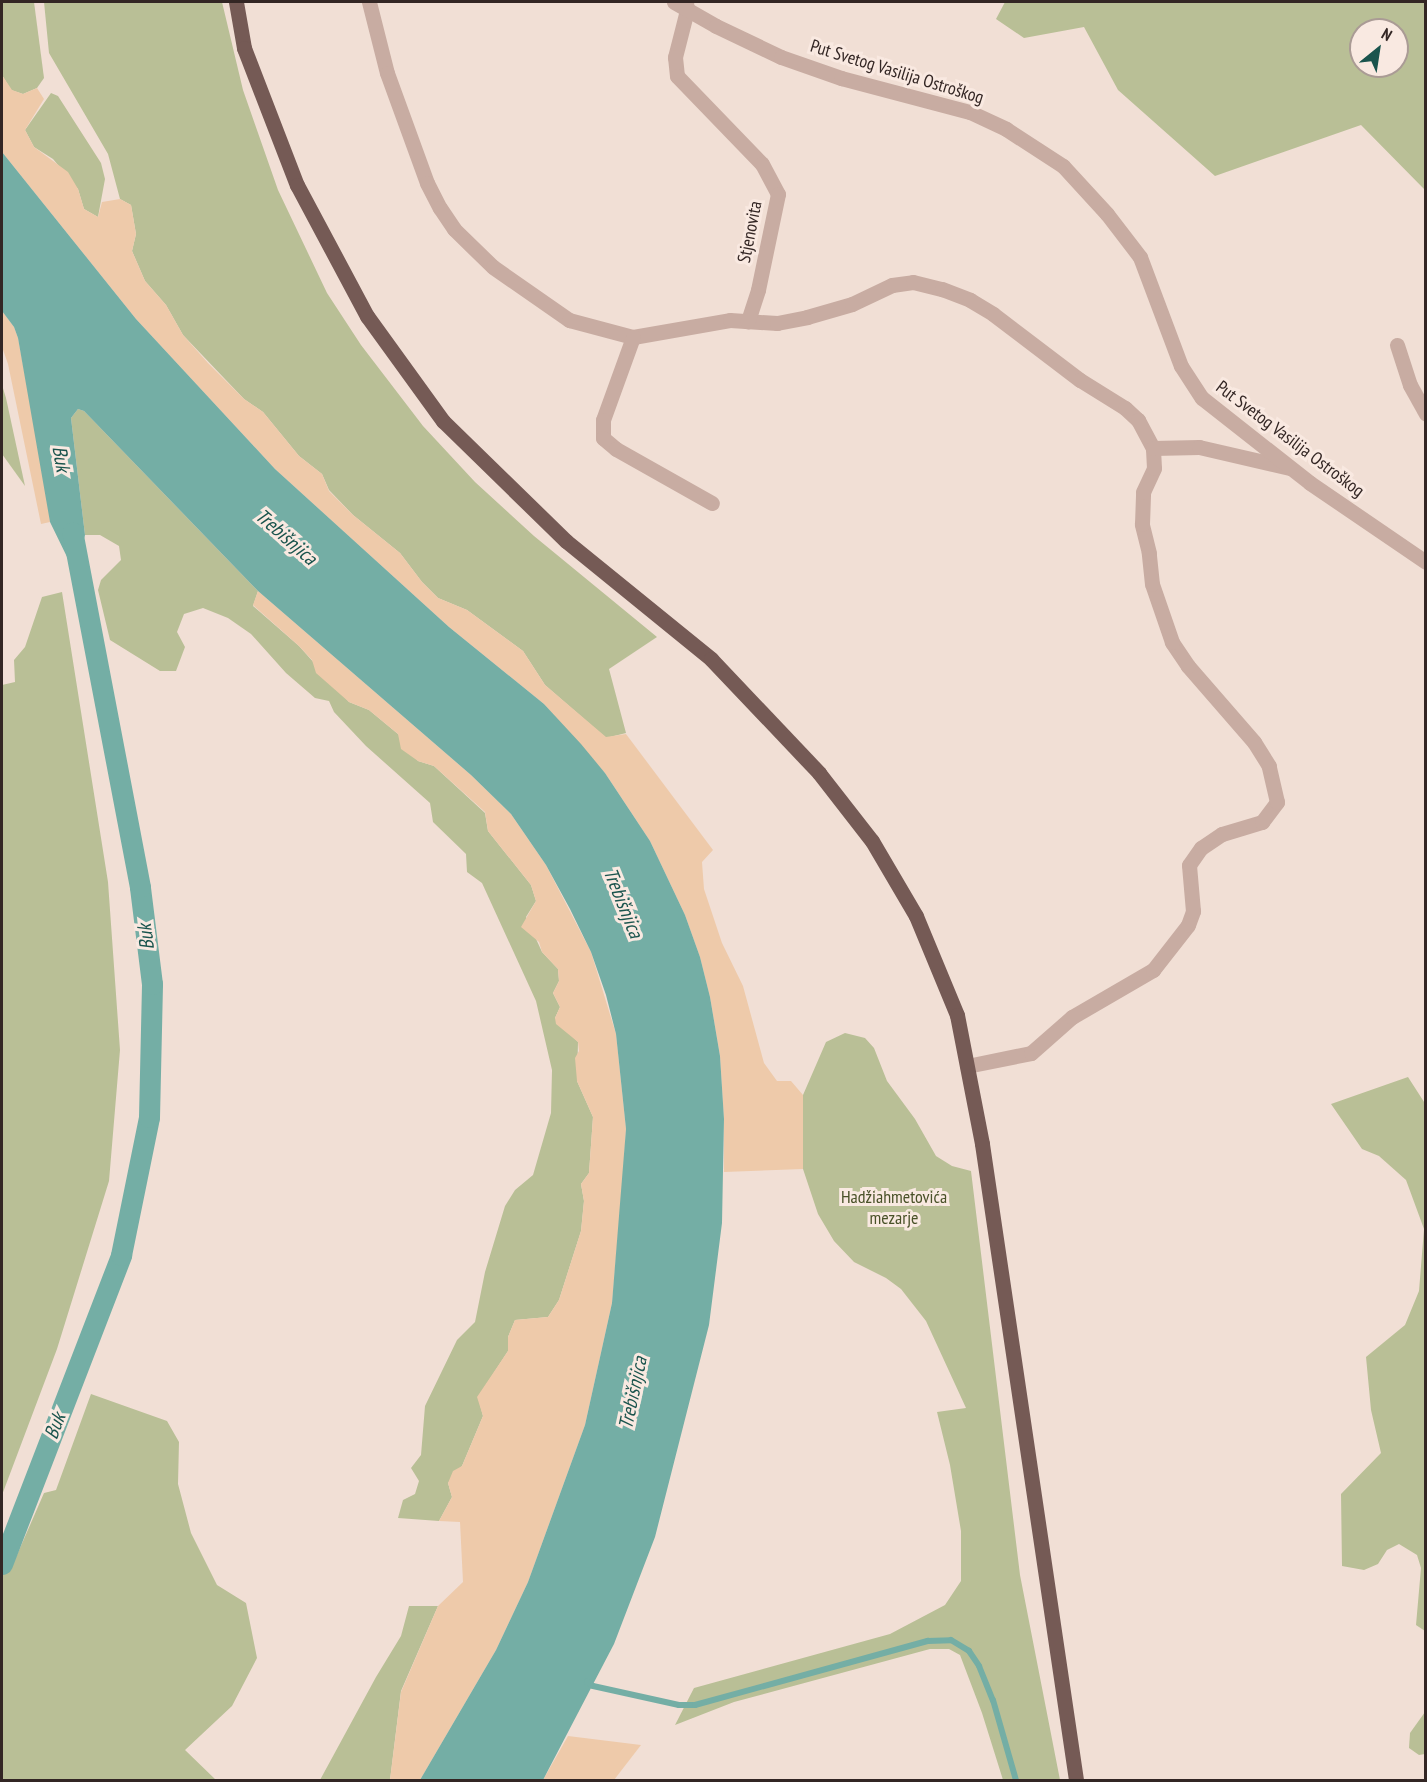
<!DOCTYPE html>
<html>
<head>
<meta charset="utf-8">
<style>
	body { margin:0 }
	#map { position:relative; width:1427px; height:1782px; overflow:hidden; background:#f1dfd5; font-family:"PT Sans Narrow",sans-serif }
	div>[style] { position:absolute }
	[style*='--x'] { left:calc(var(--x)*1px); top:calc(var(--y)*1px); width:calc(var(--w)*1px); rotate:calc(var(--a)*1deg) }
	.green>* { inset:0; background:#b9bf96 }
	.sand>* { inset:0; background:#eecaaa }
	.water>* { inset:0; background:#74aea5 }
	.stream>* { height:6px; margin:-3px; padding:0 3px; transform-origin:3px; border-radius:3px; background:#74aea5 }
	.canal>* { height:21px; margin:-10.5px; padding:0 10.5px; transform-origin:10.5px; border-radius:10.5px; background:#74aea5 }
	.minor>* { height:15px; margin:-7.5px; padding:0 7.5px; transform-origin:7.5px; border-radius:7.5px; background:#c8aca2 }
	.tertiary>* { height:15px; margin:-7.5px; padding:0 7.5px; transform-origin:7.5px; border-radius:7.5px; background:#c8aca2 }
	.primary>* { height:15px; margin:-7.5px; padding:0 7.5px; transform-origin:7.5px; border-radius:7.5px; background:#755a55 }
	span { translate:-50% -50%; white-space:nowrap; text-align:center; line-height:1.15; -webkit-text-stroke:6px #f9e9e1; paint-order:stroke }
	.street-label { font-size:18px; color:#332624 }
	.park-label { font-size:18px; color:#495128 }
	.water-label { font-size:20px; color:#1a544d; font-style:italic }
	.frame { position:absolute; inset:0; border:3px solid #332624; pointer-events:none }
	.north { position:absolute; left:1349px; top:18px; width:60px; height:60px; box-sizing:border-box; background:#f9e9e1; border:2px solid #aa9b95; border-radius:50%; rotate:30deg; font-size:16px; font-weight:700; line-height:24px; text-align:center; color:#332624 }
	.north::after { content:''; display:block; margin:auto; width:21px; height:27px; background:#1a544d; clip-path:polygon(50% 0,100% 100%,50% 72%,0 100%) }
</style>
</head>
<body>
<div id="map">
	<div class="green">
		<i style="clip-path:polygon(2px 2px,34px 2px,44px 78px,37px 88px,23px 94px,11px 90px,2px 75px)"></i>
		<i style="clip-path:polygon(44px 2px,222px 2px,243px 90px,278px 190px,327px 293px,361px 345px,423px 426px,475px 482px,534px 536px,657px 637px,609px 669px,626px 733px,606px 738px,545px 685px,523px 651px,467px 610px,438px 598px,422px 582px,400px 553px,353px 515px,329px 490px,322px 474px,299px 456px,263px 412px,244px 399px,183px 335px,166px 305px,145px 281px,132px 251px,136px 234px,131px 205px,120px 199px,108px 154px,49px 53px)"></i>
		<i style="clip-path:polygon(evenodd,1005px 2px,1425px 2px,1425px 190px,1361px 125px,1215px 176px,1118px 90px,1084px 27px,1024px 38px,996px 19px,1005px 2px,1361px 30px,1397px 30px,1397px 66px,1361px 66px,1361px 30px)"></i>
		<i style="clip-path:polygon(51px 93px,58px 96px,101px 163px,105px 179px,98px 217px,84px 209px,78px 189px,53px 159px,34px 147px,25px 130px)"></i>
		<i style="clip-path:polygon(2px 385px,6px 398px,25px 486px,2px 454px)"></i>
		<i style="clip-path:polygon(78px 409px,84px 411px,258px 591px,253px 606px,299px 646px,349px 702px,369px 710px,398px 734px,418px 761px,434px 766px,485px 813px,488px 831px,531px 885px,536px 901px,526px 917px,542px 952px,558px 969px,559px 981px,553px 993px,560px 1007px,555px 1018px,578px 1042px,577px 1081px,593px 1117px,589px 1173px,581px 1184px,584px 1201px,581px 1231px,559px 1300px,548px 1317px,515px 1320px,508px 1337px,508px 1351px,478px 1397px,483px 1416px,462px 1466px,448px 1483px,452px 1497px,439px 1521px,398px 1518px,403px 1500px,415px 1494px,419px 1481px,411px 1468px,421px 1455px,425px 1406px,457px 1340px,475px 1322px,485px 1272px,505px 1206px,515px 1190px,533px 1175px,551px 1113px,552px 1070px,536px 1001px,482px 883px,467px 872px,466px 854px,433px 822px,430px 803px,366px 746px,334px 712px,329px 701px,315px 698px,286px 673px,251px 634px,228px 618px,203px 608px,184px 614px,177px 632px,185px 647px,176px 671px,160px 671px,110px 640px,98px 590px,101px 580px,121px 560px,119px 546px,100px 535px,85px 535px,71px 418px)"></i>
		<i style="clip-path:polygon(62px 592px,108px 882px,120px 1050px,109px 1181px,57px 1349px,2px 1495px,2px 685px,15px 682px,14px 660px,25px 647px,42px 597px)"></i>
		<i style="clip-path:polygon(845px 1033px,865px 1038px,874px 1048px,887px 1081px,915px 1119px,936px 1156px,952px 1166px,971px 1171px,1020px 1575px,1060px 1780px,1003px 1780px,982px 1713px,960px 1655px,949px 1649px,930px 1649px,734px 1702px,675px 1725px,694px 1688px,890px 1634px,945px 1605px,961px 1581px,961px 1531px,950px 1465px,937px 1412px,966px 1408px,926px 1321px,901px 1289px,886px 1278px,854px 1262px,834px 1241px,818px 1214px,803px 1169px,803px 1095px,826px 1042px)"></i>
		<i style="clip-path:polygon(1408px 1077px,1426px 1105px,1425px 1631px,1416px 1625px,1421px 1568px,1417px 1555px,1399px 1544px,1387px 1550px,1378px 1564px,1364px 1570px,1342px 1566px,1341px 1494px,1381px 1453px,1371px 1410px,1366px 1357px,1405px 1325px,1419px 1291px,1424px 1229px,1406px 1180px,1379px 1156px,1362px 1149px,1331px 1104px)"></i>
		<i style="clip-path:polygon(91px 1394px,167px 1421px,179px 1442px,178px 1484px,191px 1533px,217px 1585px,246px 1603px,257px 1658px,232px 1706px,185px 1750px,216px 1780px,2px 1780px,2px 1569px,10px 1571px,44px 1493px,56px 1490px)"></i>
		<i style="clip-path:polygon(409px 1606px,438px 1606px,401px 1691px,390px 1780px,320px 1780px,376px 1677px,401px 1636px)"></i>
		<i style="clip-path:polygon(1425px 1712px,1425px 1754px,1419px 1755px,1409px 1748px,1410px 1733px)"></i>
	</div>
	<div class="sand">
		<i style="clip-path:polygon(2px 75px,12px 90px,23px 94px,37px 88px,44px 99px,25px 130px,34px 147px,68px 172px,78px 189px,84px 209px,98px 217px,102px 202px,120px 199px,131px 205px,136px 234px,132px 251px,145px 281px,166px 305px,183px 335px,208px 363px,244px 399px,263px 412px,299px 456px,322px 474px,329px 491px,353px 515px,400px 553px,422px 582px,438px 598px,467px 610px,523px 651px,545px 685px,606px 737px,626px 734px,713px 850px,702px 862px,704px 889px,722px 943px,743px 986px,764px 1063px,777px 1081px,791px 1081px,803px 1095px,803px 1169px,724px 1172px,724px 1119px,720px 1056px,710px 997px,700px 957px,685px 915px,650px 841px,605px 773px,544px 704px,449px 627px,275px 469px,136px 319px,2px 152px)"></i>
		<i style="clip-path:polygon(2px 311px,14px 327px,18px 338px,48px 499px,50px 522px,41px 524px,8px 364px,2px 347px)"></i>
		<i style="clip-path:polygon(258px 591px,471px 775px,511px 814px,546px 865px,591px 952px,616px 1034px,626px 1129px,623px 1178px,612px 1303px,585px 1425px,528px 1582px,496px 1650px,420px 1780px,390px 1780px,401px 1692px,438px 1606px,463px 1582px,460px 1522px,439px 1521px,452px 1497px,448px 1483px,453px 1471px,462px 1466px,483px 1416px,477px 1397px,508px 1351px,508px 1337px,515px 1320px,548px 1317px,559px 1300px,581px 1231px,584px 1201px,581px 1184px,589px 1173px,593px 1117px,577px 1081px,575px 1058px,579px 1051px,578px 1042px,556px 1024px,555px 1018px,560px 1007px,553px 993px,559px 981px,558px 969px,542px 952px,539px 942px,521px 927px,536px 901px,531px 885px,488px 831px,485px 812px,434px 766px,418px 761px,401px 749px,398px 734px,369px 710px,349px 702px,316px 673px,312px 660px,299px 646px,253px 605px)"></i>
		<i style="clip-path:polygon(568px 1736px,641px 1745px,614px 1780px,543px 1780px)"></i>
	</div>
	<div class="water">
		<i style="clip-path:polygon(2px 152px,136px 319px,275px 469px,449px 627px,544px 704px,581px 744px,605px 773px,650px 841px,685px 915px,700px 957px,710px 997px,720px 1056px,724px 1119px,722px 1223px,709px 1325px,655px 1537px,614px 1644px,543px 1780px,420px 1780px,496px 1650px,528px 1582px,585px 1425px,612px 1303px,626px 1129px,616px 1034px,606px 995px,591px 952px,570px 909px,546px 865px,511px 814px,471px 775px,258px 591px,84px 411px,78px 409px,71px 418px,85px 535px,79px 559px,69px 561px,50px 522px,18px 338px,14px 327px,2px 311px)"></i>
	</div>
	<div class="stream">
		<i style="--x:587;--y:1682;--w:7;--a:34"></i>
		<i style="--x:593;--y:1686;--w:88;--a:12.5"></i>
		<i style="--x:679;--y:1705;--w:16;--a:0"></i>
		<i style="--x:695;--y:1705;--w:242;--a:-15.4"></i>
		<i style="--x:928;--y:1641;--w:23;--a:-2"></i>
		<i style="--x:951;--y:1640;--w:21;--a:31"></i>
		<i style="--x:969;--y:1651;--w:18;--a:56"></i>
		<i style="--x:979;--y:1666;--w:37;--a:68"></i>
		<i style="--x:993;--y:1700;--w:83;--a:74"></i>
	</div>
	<div class="canal">
		<i style="--x:2;--y:1564;--w:331;--a:-68.9"></i>
		<i style="--x:121;--y:1255;--w:141;--a:-78.5"></i>
		<i style="--x:149;--y:1117;--w:133;--a:-88.7"></i>
		<i style="--x:152;--y:984;--w:98;--a:-97.1"></i>
		<i style="--x:140;--y:887;--w:361;--a:-100.8"></i>
	</div>
	<div class="minor">
		<i style="--x:369;--y:2;--w:73;--a:75.8"></i>
		<i style="--x:387;--y:73;--w:117;--a:70"></i>
		<i style="--x:427;--y:183;--w:28;--a:63"></i>
		<i style="--x:440;--y:208;--w:25;--a:56"></i>
		<i style="--x:454;--y:229;--w:54;--a:44.3"></i>
		<i style="--x:493;--y:267;--w:93;--a:34.9"></i>
		<i style="--x:569;--y:320;--w:66;--a:14.9"></i>
		<i style="--x:633;--y:337;--w:98;--a:-9.9"></i>
		<i style="--x:730;--y:320;--w:47;--a:3.7"></i>
		<i style="--x:777;--y:323;--w:31;--a:-11"></i>
		<i style="--x:807;--y:317;--w:47;--a:-16.1"></i>
		<i style="--x:852;--y:304;--w:44;--a:-25.4"></i>
		<i style="--x:892;--y:285;--w:21;--a:-8"></i>
		<i style="--x:913;--y:282;--w:30;--a:14"></i>
		<i style="--x:942;--y:289;--w:30;--a:21"></i>
		<i style="--x:970;--y:300;--w:27;--a:31"></i>
		<i style="--x:993;--y:314;--w:109;--a:37.2"></i>
		<i style="--x:1080;--y:380;--w:53;--a:31.9"></i>
		<i style="--x:1125;--y:408;--w:18;--a:43"></i>
		<i style="--x:1138;--y:420;--w:32;--a:62"></i>
		<i style="--x:686;--y:2;--w:8;--a:83"></i>
		<i style="--x:687;--y:10;--w:49;--a:104.3"></i>
		<i style="--x:675;--y:57;--w:19;--a:84"></i>
		<i style="--x:677;--y:76;--w:122;--a:46"></i>
		<i style="--x:762;--y:164;--w:34;--a:62"></i>
		<i style="--x:778;--y:194;--w:98;--a:101.8"></i>
		<i style="--x:758;--y:290;--w:33;--a:108"></i>
		<i style="--x:633;--y:337;--w:88;--a:109.9"></i>
		<i style="--x:603;--y:420;--w:18;--a:90"></i>
		<i style="--x:603;--y:438;--w:17;--a:40"></i>
		<i style="--x:616;--y:449;--w:110;--a:29.4"></i>
		<i style="--x:1397;--y:345;--w:42;--a:72"></i>
		<i style="--x:1410;--y:385;--w:33;--a:61"></i>
		<i style="--x:967;--y:1066;--w:65;--a:-11.5"></i>
		<i style="--x:1031;--y:1053;--w:55;--a:-41.3"></i>
		<i style="--x:1072;--y:1017;--w:94;--a:-30.1"></i>
		<i style="--x:1153;--y:970;--w:57;--a:-52.1"></i>
		<i style="--x:1188;--y:925;--w:15;--a:-70"></i>
		<i style="--x:1193;--y:911;--w:46;--a:-95"></i>
		<i style="--x:1189;--y:865;--w:21;--a:-55"></i>
		<i style="--x:1201;--y:848;--w:25;--a:-34"></i>
		<i style="--x:1222;--y:834;--w:42;--a:-16.7"></i>
		<i style="--x:1262;--y:822;--w:25;--a:-53"></i>
		<i style="--x:1277;--y:802;--w:37;--a:-103"></i>
		<i style="--x:1269;--y:766;--w:28;--a:-122"></i>
		<i style="--x:1254;--y:742;--w:101;--a:-131"></i>
		<i style="--x:1188;--y:666;--w:29;--a:-124"></i>
		<i style="--x:1172;--y:642;--w:61;--a:-109"></i>
		<i style="--x:1152;--y:584;--w:31;--a:-96"></i>
		<i style="--x:1149;--y:553;--w:30;--a:-104"></i>
		<i style="--x:1142;--y:524;--w:32;--a:-88"></i>
		<i style="--x:1143;--y:492;--w:26;--a:-65"></i>
		<i style="--x:1154;--y:468;--w:20;--a:-93"></i>
		<i style="--x:1153;--y:448;--w:46;--a:-1.2"></i>
		<i style="--x:1199;--y:447;--w:93;--a:13"></i>
	</div>
	<div class="tertiary">
		<i style="--x:674;--y:2;--w:48;--a:29.7"></i>
		<i style="--x:716;--y:26;--w:72;--a:25.5"></i>
		<i style="--x:781;--y:57;--w:64;--a:19.3"></i>
		<i style="--x:841;--y:78;--w:133;--a:14.8"></i>
		<i style="--x:970;--y:112;--w:40;--a:25"></i>
		<i style="--x:1006;--y:129;--w:68;--a:33"></i>
		<i style="--x:1063;--y:166;--w:65;--a:47.5"></i>
		<i style="--x:1107;--y:214;--w:54;--a:52.5"></i>
		<i style="--x:1140;--y:257;--w:116;--a:69.4"></i>
		<i style="--x:1181;--y:366;--w:38;--a:57"></i>
		<i style="--x:1202;--y:398;--w:137;--a:38.2"></i>
		<i style="--x:1310;--y:483;--w:140;--a:34.3"></i>
	</div>
	<div class="primary">
		<i style="--x:236;--y:2;--w:47;--a:80.1"></i>
		<i style="--x:244;--y:48;--w:147;--a:68.9"></i>
		<i style="--x:297;--y:185;--w:149;--a:61.9"></i>
		<i style="--x:367;--y:316;--w:130;--a:54.1"></i>
		<i style="--x:443;--y:421;--w:172;--a:44.3"></i>
		<i style="--x:566;--y:541;--w:187;--a:39.1"></i>
		<i style="--x:711;--y:659;--w:157;--a:46.5"></i>
		<i style="--x:819;--y:773;--w:86;--a:52.1"></i>
		<i style="--x:872;--y:841;--w:87;--a:59.6"></i>
		<i style="--x:916;--y:916;--w:107;--a:67.5"></i>
		<i style="--x:957;--y:1015;--w:131;--a:79"></i>
		<i style="--x:982;--y:1144;--w:643;--a:81.59"></i>
	</div>
	<div class="street-label">
		<span style="left:897px;top:72px;rotate:17deg">Put Svetog Vasilija Ostroškog</span>
		<span style="left:750px;top:232px;rotate:-79deg">Stjenovita</span>
		<span style="left:1290px;top:439px;rotate:37deg">Put Svetog Vasilija Ostroškog</span>
	</div>
	<div class="park-label">
		<span style="left:894px;top:1208px">Hadžiahmetovića<br>mezarje</span>
	</div>
	<div class="water-label">
		<span style="left:61px;top:459px;rotate:81deg">Buk</span>
		<span style="left:286px;top:537px;rotate:41deg">Trebišnjica</span>
		<span style="left:623px;top:903px;rotate:68deg">Trebišnjica</span>
		<span style="left:146px;top:937px;rotate:-97deg">Buk</span>
		<span style="left:633px;top:1393px;rotate:-78deg">Trebišnjica</span>
		<span style="left:55px;top:1426px;rotate:-69deg">Buk</span>
	</div>
	<div class="frame"></div>
	<div class="north">N</div>
</div>
</body>
</html>
